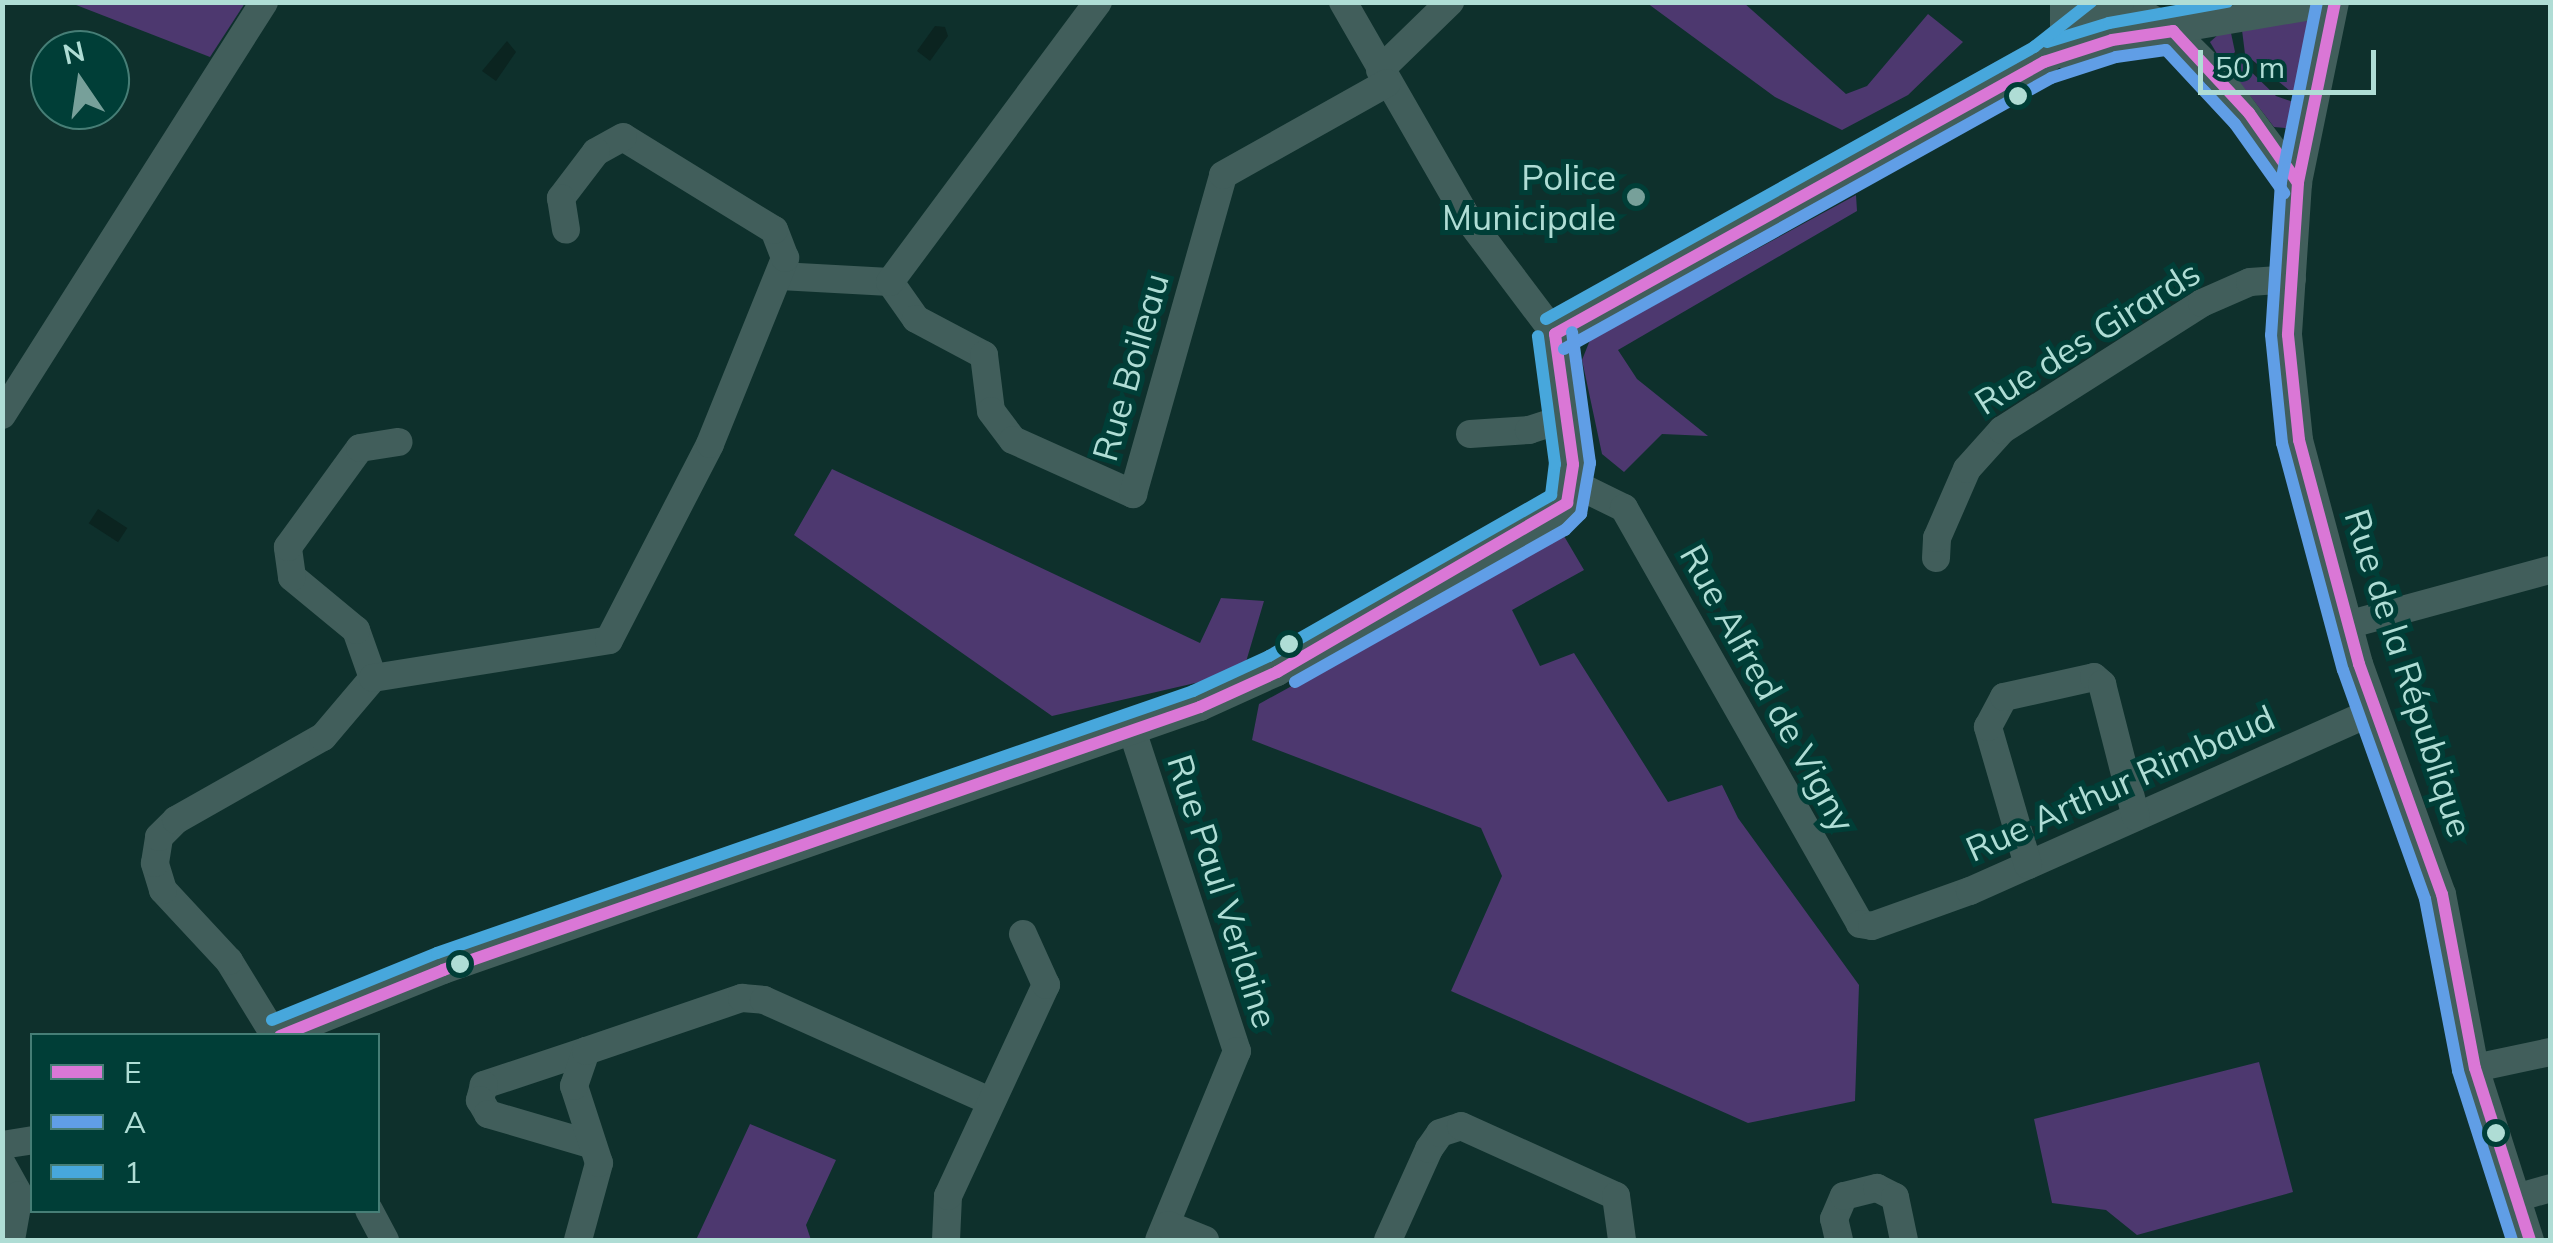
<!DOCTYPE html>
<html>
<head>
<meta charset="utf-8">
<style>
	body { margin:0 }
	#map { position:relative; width:2553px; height:1243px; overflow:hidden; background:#0e302c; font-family:Mulish,sans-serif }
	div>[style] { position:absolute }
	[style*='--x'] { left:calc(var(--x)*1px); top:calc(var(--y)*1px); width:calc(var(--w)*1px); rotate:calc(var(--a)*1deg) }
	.green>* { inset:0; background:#4d386f }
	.water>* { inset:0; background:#0b2420; transform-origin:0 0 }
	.minor>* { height:28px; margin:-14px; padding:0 14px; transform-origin:14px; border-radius:14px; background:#415e5b }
	.bus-1>* { height:12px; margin:-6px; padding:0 6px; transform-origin:6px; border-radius:6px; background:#da77d6 }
	.bus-2>* { height:12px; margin:-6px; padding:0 6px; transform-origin:6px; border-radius:6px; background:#609ee6 }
	.bus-3>* { height:12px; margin:-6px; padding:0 6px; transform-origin:6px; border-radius:6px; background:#47a7dc }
	.dots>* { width:28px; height:28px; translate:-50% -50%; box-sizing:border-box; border:5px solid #003e37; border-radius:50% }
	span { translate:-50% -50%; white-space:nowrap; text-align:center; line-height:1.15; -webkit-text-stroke:10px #003e37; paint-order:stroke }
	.poi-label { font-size:35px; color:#afddd5 }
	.right { translate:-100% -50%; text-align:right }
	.street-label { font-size:35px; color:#afddd5 }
	.frame { position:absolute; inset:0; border:5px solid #afddd5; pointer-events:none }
	.legend { position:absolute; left:30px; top:1033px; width:350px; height:180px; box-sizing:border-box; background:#003e37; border:2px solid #467e76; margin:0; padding:12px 18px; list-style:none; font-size:30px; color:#afddd5 }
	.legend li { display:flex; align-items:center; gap:20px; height:50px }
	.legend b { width:50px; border:2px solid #467e76 }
	.north { position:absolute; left:30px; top:30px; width:100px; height:100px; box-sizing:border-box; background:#003e37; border:2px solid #467e76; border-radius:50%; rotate:347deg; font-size:28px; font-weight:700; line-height:40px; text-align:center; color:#afddd5 }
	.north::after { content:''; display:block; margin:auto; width:35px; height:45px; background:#77a09a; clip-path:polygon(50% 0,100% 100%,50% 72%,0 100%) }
	.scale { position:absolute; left:2198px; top:50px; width:178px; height:45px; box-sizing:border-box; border:5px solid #afddd5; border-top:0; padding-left:12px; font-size:30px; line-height:35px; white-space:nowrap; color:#afddd5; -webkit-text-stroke:8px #003e37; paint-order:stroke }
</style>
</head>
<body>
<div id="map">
	<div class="green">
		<i style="clip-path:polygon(71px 3px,245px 3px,210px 57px)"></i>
		<i style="clip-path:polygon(1647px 3px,1744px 3px,1846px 94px,1867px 86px,1928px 14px,1963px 42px,1908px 95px,1842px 130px,1775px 97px)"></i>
		<i style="clip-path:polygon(2174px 3px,2225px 3px,2227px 9px,2191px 16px)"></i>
		<i style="clip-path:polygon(2307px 19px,2319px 33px,2309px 96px,2290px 91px,2245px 54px,2242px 30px)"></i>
		<i style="clip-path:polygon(2220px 33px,2231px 33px,2235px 52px,2223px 64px,2210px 42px)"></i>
		<i style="clip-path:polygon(2241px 62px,2276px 96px,2305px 106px,2296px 129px,2274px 127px,2231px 71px)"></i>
		<i style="clip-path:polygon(1856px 195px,1857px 211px,1618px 350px,1637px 379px,1708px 436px,1662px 434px,1624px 472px,1602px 454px,1582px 360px,1590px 340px)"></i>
		<i style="clip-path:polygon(832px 469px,1200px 643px,1221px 598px,1264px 601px,1243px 672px,1052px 716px,794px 535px)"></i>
		<i style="clip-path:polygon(1564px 536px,1584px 570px,1512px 610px,1540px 666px,1574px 653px,1668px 802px,1722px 785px,1738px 818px,1859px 985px,1855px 1101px,1748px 1123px,1451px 991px,1502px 876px,1481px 828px,1252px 740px,1259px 704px)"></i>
		<i style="clip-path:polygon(2259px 1062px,2293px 1192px,2137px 1235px,2106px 1210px,2052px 1203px,2034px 1119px)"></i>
		<i style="clip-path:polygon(750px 1124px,836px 1160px,806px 1225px,811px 1240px,696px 1240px)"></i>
	</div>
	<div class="water">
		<i style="clip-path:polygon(935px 26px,945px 27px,948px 36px,930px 61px,917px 51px)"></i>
		<i style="clip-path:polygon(507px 41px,516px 52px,496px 81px,482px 71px)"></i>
		<i style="left:98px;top:509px;width:35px;height:17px;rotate:33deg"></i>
	</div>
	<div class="minor">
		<i style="--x:1343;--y:2;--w:247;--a:60.1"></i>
		<i style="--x:1466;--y:216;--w:148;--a:53"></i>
		<i style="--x:2123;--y:2;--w:58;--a:30.1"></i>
		<i style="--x:2173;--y:31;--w:64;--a:45"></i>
		<i style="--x:2218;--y:76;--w:134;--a:53.2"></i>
		<i style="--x:2335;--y:2;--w:185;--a:101.6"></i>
		<i style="--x:2298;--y:183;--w:152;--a:93.8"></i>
		<i style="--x:2288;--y:335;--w:106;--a:84"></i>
		<i style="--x:2299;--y:440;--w:232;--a:75"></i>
		<i style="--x:2359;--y:664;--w:245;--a:70.2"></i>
		<i style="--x:2442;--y:894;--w:177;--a:79.3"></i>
		<i style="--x:2475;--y:1068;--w:181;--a:72.3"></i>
		<i style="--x:2064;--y:47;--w:45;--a:-90"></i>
		<i style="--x:2065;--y:55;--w:49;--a:-17.7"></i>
		<i style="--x:2112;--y:40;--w:225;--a:-9.7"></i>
		<i style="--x:1380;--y:70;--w:98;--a:-44.2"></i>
		<i style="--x:780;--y:276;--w:110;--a:3.1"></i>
		<i style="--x:890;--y:282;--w:45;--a:54.9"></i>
		<i style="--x:916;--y:319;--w:77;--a:27.9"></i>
		<i style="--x:984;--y:355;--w:56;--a:82.9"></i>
		<i style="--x:991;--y:411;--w:36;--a:53"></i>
		<i style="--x:1013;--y:440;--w:132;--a:24.2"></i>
		<i style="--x:1133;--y:494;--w:331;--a:-74.2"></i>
		<i style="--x:1223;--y:175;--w:188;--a:-29.3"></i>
		<i style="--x:890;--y:282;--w:349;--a:-53.4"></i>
		<i style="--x:1555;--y:334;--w:560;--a:-29.08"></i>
		<i style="--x:2044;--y:62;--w:97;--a:-38.3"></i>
		<i style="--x:2;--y:415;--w:489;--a:-57.6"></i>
		<i style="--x:1470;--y:434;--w:59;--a:-3.9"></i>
		<i style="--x:1529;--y:430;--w:38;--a:-18"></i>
		<i style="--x:1571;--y:482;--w:59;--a:26.1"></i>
		<i style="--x:1624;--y:508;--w:478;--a:60.4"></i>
		<i style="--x:1860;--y:924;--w:12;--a:9"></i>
		<i style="--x:1872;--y:926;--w:104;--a:-19.7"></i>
		<i style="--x:1970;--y:891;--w:443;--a:-24"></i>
		<i style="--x:1936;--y:558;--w:20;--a:-87"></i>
		<i style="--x:1937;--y:538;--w:75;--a:-66.5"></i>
		<i style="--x:1967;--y:469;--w:52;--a:-48.1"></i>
		<i style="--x:2002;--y:430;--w:237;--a:-32.4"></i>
		<i style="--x:2202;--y:303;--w:52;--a:-23.6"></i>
		<i style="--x:2250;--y:282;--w:42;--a:-4.1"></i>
		<i style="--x:2347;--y:625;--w:210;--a:-15.2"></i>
		<i style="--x:373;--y:678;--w:51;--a:-109.5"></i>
		<i style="--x:356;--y:630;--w:83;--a:-140.4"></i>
		<i style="--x:292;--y:577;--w:30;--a:-98"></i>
		<i style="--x:288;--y:547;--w:122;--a:-54"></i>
		<i style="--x:360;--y:448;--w:39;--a:-9"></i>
		<i style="--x:1132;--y:730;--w:338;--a:71.9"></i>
		<i style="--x:1237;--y:1051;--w:204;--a:112.4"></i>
		<i style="--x:2028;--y:865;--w:144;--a:-106.2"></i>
		<i style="--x:1988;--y:727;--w:34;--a:-62"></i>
		<i style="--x:2004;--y:697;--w:92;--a:-12.5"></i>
		<i style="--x:2094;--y:677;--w:11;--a:41"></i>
		<i style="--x:2102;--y:684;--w:137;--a:75.7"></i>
		<i style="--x:275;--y:1036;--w:88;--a:-121.5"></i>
		<i style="--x:229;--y:961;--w:97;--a:-132.9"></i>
		<i style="--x:163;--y:890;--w:28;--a:-107"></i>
		<i style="--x:155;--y:863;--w:26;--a:-81"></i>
		<i style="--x:159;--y:837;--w:24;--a:-45"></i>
		<i style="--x:176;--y:820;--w:169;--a:-29.5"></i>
		<i style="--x:323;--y:737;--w:77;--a:-49.7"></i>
		<i style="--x:373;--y:678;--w:239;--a:-9.1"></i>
		<i style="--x:609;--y:640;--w:220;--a:-62.7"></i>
		<i style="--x:710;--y:444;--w:201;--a:-68"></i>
		<i style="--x:785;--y:258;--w:30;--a:-111"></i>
		<i style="--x:774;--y:230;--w:177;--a:-148.4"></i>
		<i style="--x:623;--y:137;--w:31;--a:151"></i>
		<i style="--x:596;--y:152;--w:58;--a:127.3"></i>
		<i style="--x:561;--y:198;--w:32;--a:81"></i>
		<i style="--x:279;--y:1036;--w:177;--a:-21.9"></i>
		<i style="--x:443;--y:970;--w:801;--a:-19.16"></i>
		<i style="--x:1200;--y:707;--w:85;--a:-24.4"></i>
		<i style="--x:1277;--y:672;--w:320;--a:-29.4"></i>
		<i style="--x:1556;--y:515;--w:16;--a:-47"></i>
		<i style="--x:1567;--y:503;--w:39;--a:-81"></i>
		<i style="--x:1573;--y:464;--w:131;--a:-97.9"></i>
		<i style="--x:586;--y:1051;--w:108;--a:161.6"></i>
		<i style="--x:484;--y:1085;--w:16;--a:105"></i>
		<i style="--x:480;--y:1100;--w:16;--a:60"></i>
		<i style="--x:488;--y:1114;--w:109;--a:16.4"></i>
		<i style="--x:2475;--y:1068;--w:77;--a:-12"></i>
		<i style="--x:2;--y:1145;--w:30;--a:-9"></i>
		<i style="--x:2;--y:1164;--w:35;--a:61"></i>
		<i style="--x:19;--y:1195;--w:46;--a:100.1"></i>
		<i style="--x:2516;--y:1198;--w:35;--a:-16"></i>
		<i style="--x:369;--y:1210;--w:34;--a:62"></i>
		<i style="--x:1168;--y:1225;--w:40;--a:22"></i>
		<i style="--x:578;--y:1240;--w:80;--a:-74.7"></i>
		<i style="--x:599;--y:1163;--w:81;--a:-108"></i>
		<i style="--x:574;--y:1086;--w:37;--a:-71"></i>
		<i style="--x:586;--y:1051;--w:165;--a:-18.8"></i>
		<i style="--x:742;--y:998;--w:22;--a:5"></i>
		<i style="--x:764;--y:1000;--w:245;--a:24.1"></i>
		<i style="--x:946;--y:1240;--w:44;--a:-87.4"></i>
		<i style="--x:948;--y:1196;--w:233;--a:-65.1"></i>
		<i style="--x:1046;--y:985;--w:56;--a:-114.3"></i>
		<i style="--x:1388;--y:1240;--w:100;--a:-65.7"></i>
		<i style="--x:1429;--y:1149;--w:19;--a:-55"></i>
		<i style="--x:1440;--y:1133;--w:22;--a:-18"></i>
		<i style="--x:1461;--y:1126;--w:170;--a:24.3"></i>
		<i style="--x:1616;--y:1196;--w:44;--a:82.2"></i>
		<i style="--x:1839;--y:1240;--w:22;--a:-103"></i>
		<i style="--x:1834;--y:1219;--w:25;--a:-67"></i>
		<i style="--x:1844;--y:1196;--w:34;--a:-14"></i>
		<i style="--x:1877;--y:1188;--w:20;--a:27"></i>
		<i style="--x:1895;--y:1197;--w:44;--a:78.2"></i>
	</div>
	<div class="bus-1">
		<i style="--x:2335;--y:2;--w:185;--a:101.6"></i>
		<i style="--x:2298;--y:183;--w:152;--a:93.8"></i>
		<i style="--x:2288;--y:335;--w:106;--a:84"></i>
		<i style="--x:2299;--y:440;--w:232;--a:75"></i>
		<i style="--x:2359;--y:664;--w:245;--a:70.2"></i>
		<i style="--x:2442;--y:894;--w:177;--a:79.3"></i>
		<i style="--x:2475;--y:1068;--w:181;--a:72.3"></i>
		<i style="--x:1555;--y:334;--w:560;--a:-29.08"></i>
		<i style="--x:2044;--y:62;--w:71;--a:-17.9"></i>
		<i style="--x:2112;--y:40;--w:62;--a:-8.4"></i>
		<i style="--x:2173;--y:31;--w:112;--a:47.2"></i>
		<i style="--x:2249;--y:113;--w:85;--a:55"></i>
		<i style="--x:280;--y:1036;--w:176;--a:-22"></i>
		<i style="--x:443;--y:970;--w:801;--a:-19.16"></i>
		<i style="--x:1200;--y:707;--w:85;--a:-24.4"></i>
		<i style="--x:1277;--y:672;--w:336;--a:-30.2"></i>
		<i style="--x:1567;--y:503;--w:39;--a:-81"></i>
		<i style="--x:1573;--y:464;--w:131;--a:-97.9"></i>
	</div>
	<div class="bus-2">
		<i style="--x:2317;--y:2;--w:184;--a:101.3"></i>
		<i style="--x:2281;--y:182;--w:153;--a:93.7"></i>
		<i style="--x:2271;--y:335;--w:109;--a:84.2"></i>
		<i style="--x:2282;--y:443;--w:235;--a:75"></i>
		<i style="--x:2343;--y:670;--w:243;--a:70.3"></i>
		<i style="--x:2425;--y:899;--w:175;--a:79.1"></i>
		<i style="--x:2458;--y:1071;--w:177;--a:72.3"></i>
		<i style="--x:1564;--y:349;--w:557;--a:-29.09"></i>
		<i style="--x:2051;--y:78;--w:68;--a:-17.9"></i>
		<i style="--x:2116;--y:57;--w:50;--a:-8"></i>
		<i style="--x:2166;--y:50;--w:101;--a:47"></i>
		<i style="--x:2235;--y:124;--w:85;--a:54.6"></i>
		<i style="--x:1295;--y:682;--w:310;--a:-29.4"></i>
		<i style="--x:1565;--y:530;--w:23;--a:-45"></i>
		<i style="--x:1581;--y:514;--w:52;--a:-80"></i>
		<i style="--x:1590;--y:463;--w:132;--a:-97.8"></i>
	</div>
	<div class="bus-3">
		<i style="--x:2047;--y:42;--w:65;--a:-17"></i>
		<i style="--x:2109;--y:23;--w:120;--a:-10.1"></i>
		<i style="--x:1546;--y:319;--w:559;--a:-29.13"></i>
		<i style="--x:2034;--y:47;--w:73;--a:-38.3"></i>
		<i style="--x:272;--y:1020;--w:178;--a:-22.1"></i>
		<i style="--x:437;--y:953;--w:800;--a:-19.11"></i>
		<i style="--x:1193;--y:691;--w:84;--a:-24.7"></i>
		<i style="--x:1269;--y:656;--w:325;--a:-29.7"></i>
		<i style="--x:1551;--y:495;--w:31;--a:-83"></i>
		<i style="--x:1555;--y:464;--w:129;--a:-97.6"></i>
	</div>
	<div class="dots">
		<i style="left:2018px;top:96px;background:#afddd5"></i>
		<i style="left:1636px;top:197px;background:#77a09a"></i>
		<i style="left:1289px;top:644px;background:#afddd5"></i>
		<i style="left:460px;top:964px;background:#afddd5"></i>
		<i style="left:2496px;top:1133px;background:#afddd5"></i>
	</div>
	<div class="poi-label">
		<span class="right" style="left:1616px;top:197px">Police<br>Municipale</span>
	</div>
	<div class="street-label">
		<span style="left:2087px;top:337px;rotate:-32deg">Rue des Girards</span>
		<span style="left:1130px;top:367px;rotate:-74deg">Rue Boileau</span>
		<span style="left:2409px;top:673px;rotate:72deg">Rue de la République</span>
		<span style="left:1768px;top:688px;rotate:61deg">Rue Alfred de Vigny</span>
		<span style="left:2120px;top:783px;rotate:-24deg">Rue Arthur Rimbaud</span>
		<span style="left:1223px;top:891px;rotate:72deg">Rue Paul Verlaine</span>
	</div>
	<div class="frame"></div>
	<ul class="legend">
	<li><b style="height:12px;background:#da77d6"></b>E</li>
	<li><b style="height:12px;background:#609ee6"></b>A</li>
	<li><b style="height:12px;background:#47a7dc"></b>1</li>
	</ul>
	<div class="north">N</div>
	<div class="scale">50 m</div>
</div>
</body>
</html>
